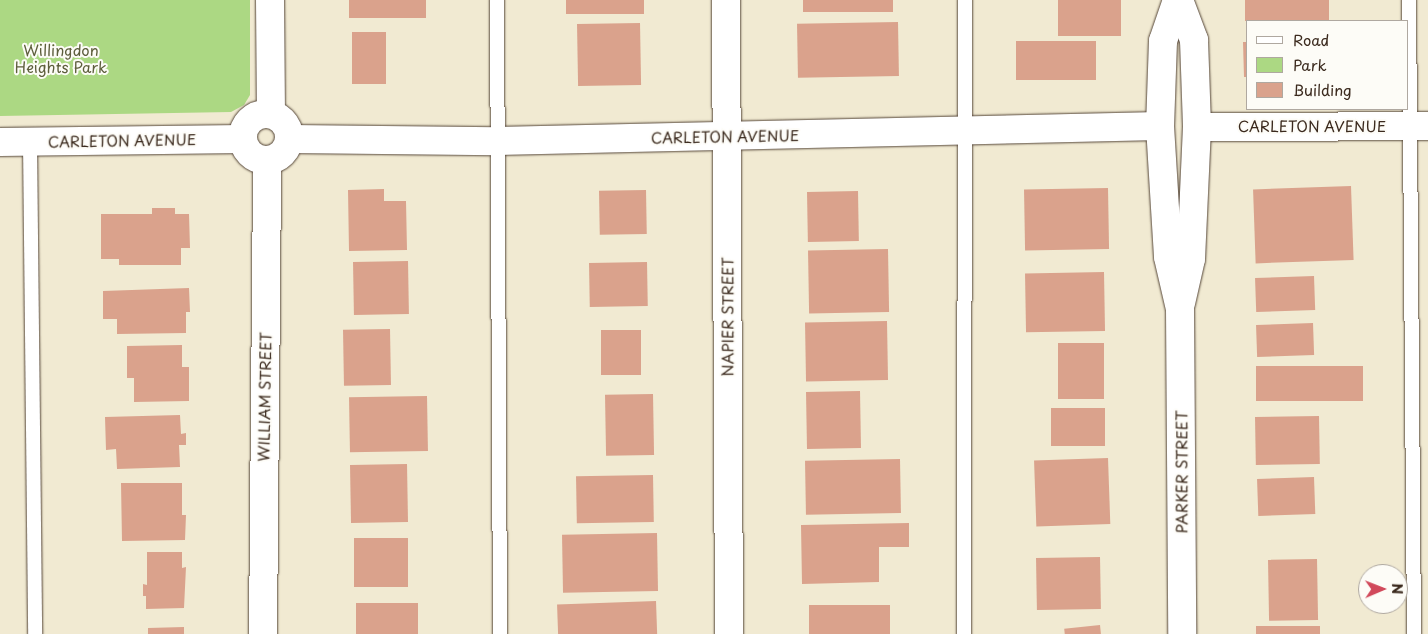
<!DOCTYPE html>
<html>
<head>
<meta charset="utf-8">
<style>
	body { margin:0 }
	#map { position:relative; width:1428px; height:634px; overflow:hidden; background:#f1ead2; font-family:"Playpen Sans",sans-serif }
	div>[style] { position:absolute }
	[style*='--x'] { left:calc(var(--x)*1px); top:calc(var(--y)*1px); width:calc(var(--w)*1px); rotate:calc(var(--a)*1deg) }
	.green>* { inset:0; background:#acd883 }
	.building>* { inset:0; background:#daa28c; transform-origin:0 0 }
	.roads { filter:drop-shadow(0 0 1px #564739) drop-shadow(0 0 1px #564739) }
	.service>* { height:14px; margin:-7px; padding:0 7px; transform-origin:7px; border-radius:7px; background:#fff }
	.minor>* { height:28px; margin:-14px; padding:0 14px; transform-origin:14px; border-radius:14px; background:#fff }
	.minor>.ring { margin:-14px; padding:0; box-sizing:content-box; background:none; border:28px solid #fff; border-radius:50% }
	.tertiary>* { height:28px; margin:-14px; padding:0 14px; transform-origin:14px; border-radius:14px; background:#fff }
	span { translate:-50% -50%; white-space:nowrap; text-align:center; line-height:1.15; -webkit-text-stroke:4px #fdfcf7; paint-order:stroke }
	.park-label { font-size:15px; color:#5d5e3c }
	.street-label { font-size:15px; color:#3b2a1e }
	.legend { position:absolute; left:1246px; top:20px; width:162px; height:90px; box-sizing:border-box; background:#fdfcf7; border:1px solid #afa8a0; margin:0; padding:6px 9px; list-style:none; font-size:15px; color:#3b2a1e }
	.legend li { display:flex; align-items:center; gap:10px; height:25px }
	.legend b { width:25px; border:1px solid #afa8a0 }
	.north { position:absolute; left:1358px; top:564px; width:50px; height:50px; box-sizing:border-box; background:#fdfcf7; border:1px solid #afa8a0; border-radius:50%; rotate:89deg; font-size:14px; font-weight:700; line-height:20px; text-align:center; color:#3b2a1e }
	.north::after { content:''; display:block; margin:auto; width:18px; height:22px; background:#d1495b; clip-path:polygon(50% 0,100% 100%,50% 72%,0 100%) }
</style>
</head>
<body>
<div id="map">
	<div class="green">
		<i style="clip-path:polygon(0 0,250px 0,250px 95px,244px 105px,231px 112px,0 116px)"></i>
	</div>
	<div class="building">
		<i style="left:349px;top:0;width:77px;height:18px"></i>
		<i style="left:566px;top:0;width:78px;height:14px"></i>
		<i style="left:803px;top:0;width:90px;height:12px"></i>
		<i style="left:1058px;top:0;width:63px;height:36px"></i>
		<i style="left:1245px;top:0;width:84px;height:21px"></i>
		<i style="left:898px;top:22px;width:54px;height:101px;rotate:89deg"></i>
		<i style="left:640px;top:23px;width:62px;height:63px;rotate:89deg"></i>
		<i style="left:352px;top:32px;width:34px;height:52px"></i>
		<i style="left:1096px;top:41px;width:39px;height:80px;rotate:90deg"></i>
		<i style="clip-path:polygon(1243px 42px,1247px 42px,1247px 77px,1244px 77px)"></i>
		<i style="left:1351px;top:186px;width:74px;height:98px;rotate:88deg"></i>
		<i style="left:1108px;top:188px;width:61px;height:84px;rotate:89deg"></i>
		<i style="clip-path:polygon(384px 189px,384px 201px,406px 201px,407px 250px,349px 251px,348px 190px)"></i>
		<i style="left:646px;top:190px;width:44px;height:47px;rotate:89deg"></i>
		<i style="left:858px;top:191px;width:50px;height:51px;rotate:89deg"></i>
		<i style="clip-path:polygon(152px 208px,175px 208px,175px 214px,189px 214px,190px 248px,181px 248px,181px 265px,119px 265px,119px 259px,101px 259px,101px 214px,152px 214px)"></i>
		<i style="left:888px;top:249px;width:63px;height:80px;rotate:89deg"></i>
		<i style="left:408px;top:261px;width:53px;height:55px;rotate:89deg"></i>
		<i style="left:647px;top:262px;width:44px;height:58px;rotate:89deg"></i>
		<i style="left:1104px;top:272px;width:59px;height:79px;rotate:89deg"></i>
		<i style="left:1314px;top:276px;width:34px;height:59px;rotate:88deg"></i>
		<i style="clip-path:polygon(189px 288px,190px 312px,186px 312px,186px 333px,117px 334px,117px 319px,103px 319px,103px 291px)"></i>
		<i style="left:887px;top:321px;width:59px;height:82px;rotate:89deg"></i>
		<i style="left:1313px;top:323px;width:32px;height:57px;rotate:88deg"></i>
		<i style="left:390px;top:329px;width:56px;height:47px;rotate:89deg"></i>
		<i style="left:601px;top:330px;width:40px;height:45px"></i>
		<i style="left:1058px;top:343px;width:46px;height:56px"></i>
		<i style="clip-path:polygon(182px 345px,182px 367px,189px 367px,189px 401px,134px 402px,134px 378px,127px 378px,127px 346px)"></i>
		<i style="left:1363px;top:366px;width:35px;height:107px;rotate:90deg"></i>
		<i style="left:860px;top:391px;width:57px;height:54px;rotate:89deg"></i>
		<i style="left:653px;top:394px;width:61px;height:48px;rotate:89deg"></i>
		<i style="left:427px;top:396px;width:55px;height:78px;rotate:89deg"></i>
		<i style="left:1105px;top:408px;width:38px;height:54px;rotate:90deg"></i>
		<i style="clip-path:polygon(180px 415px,181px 434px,186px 433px,186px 445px,179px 445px,180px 467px,117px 469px,116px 449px,106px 450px,105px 417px)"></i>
		<i style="left:1319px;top:416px;width:48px;height:64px;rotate:89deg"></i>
		<i style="left:1108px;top:458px;width:66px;height:74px;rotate:88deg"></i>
		<i style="left:900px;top:459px;width:54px;height:95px;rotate:89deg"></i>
		<i style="left:407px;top:464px;width:58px;height:57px;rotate:89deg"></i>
		<i style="left:653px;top:475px;width:47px;height:77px;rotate:89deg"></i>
		<i style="left:1314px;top:477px;width:37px;height:57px;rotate:88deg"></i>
		<i style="clip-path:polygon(121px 483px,182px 483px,182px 515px,186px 515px,185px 540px,122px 541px)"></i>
		<i style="clip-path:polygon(909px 523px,909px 547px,879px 547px,879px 582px,802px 584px,801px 525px)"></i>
		<i style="left:657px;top:533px;width:58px;height:95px;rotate:89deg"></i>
		<i style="left:408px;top:538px;width:49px;height:54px;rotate:90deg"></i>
		<i style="clip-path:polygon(147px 552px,182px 552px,182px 568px,186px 567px,184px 608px,146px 609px,146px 596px,143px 596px,143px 584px,147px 585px)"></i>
		<i style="left:1100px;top:557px;width:52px;height:64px;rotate:89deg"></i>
		<i style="left:1317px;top:559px;width:61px;height:49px;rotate:89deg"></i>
		<i style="left:656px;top:601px;width:33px;height:99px;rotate:88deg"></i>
		<i style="left:418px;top:603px;width:31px;height:62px;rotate:90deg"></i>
		<i style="left:890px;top:605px;width:29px;height:81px;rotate:90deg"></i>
		<i style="left:1100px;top:625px;width:9px;height:36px;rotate:84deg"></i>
		<i style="left:1320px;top:626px;width:8px;height:64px;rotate:90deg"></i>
		<i style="clip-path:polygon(184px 627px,184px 634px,148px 634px,148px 628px)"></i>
	</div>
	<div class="roads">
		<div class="service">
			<i style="--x:497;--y:0;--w:634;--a:89.73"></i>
			<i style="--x:1409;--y:0;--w:634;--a:89.55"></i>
			<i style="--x:30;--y:142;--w:492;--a:89.4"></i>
			<i style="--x:964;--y:634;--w:634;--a:-89.91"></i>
		</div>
		<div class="minor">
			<i style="--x:270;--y:0;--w:114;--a:89.5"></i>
			<i style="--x:726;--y:0;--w:634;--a:89.73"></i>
			<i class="ring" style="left:243px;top:114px;width:18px;height:18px"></i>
			<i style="--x:1197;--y:127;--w:231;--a:-0.2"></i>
			<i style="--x:290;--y:139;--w:207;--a:0.6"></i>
			<i style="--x:497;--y:141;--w:663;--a:-1.3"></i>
			<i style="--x:0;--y:142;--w:243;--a:-0.7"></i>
			<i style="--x:263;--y:634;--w:473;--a:-89.5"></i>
		</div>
		<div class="tertiary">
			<i style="--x:1177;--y:0;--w:43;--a:108.9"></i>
			<i style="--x:1163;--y:41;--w:85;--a:92"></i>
			<i style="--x:1160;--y:126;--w:131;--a:86.5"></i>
			<i style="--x:1168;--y:257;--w:53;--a:77"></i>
			<i style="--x:1180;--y:309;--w:325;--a:89.6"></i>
			<i style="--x:1179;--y:0;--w:43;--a:69.4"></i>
			<i style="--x:1194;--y:40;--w:87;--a:88"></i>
			<i style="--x:1197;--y:127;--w:132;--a:92.6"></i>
			<i style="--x:1191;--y:259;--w:45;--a:102.8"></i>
		</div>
	</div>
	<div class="park-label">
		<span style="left:61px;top:58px">Willingdon<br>Heights Park</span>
	</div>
	<div class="street-label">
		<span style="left:1312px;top:126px">CARLETON AVENUE</span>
		<span style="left:725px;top:136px;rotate:-1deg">CARLETON AVENUE</span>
		<span style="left:122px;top:140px;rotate:-1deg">CARLETON AVENUE</span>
		<span style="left:727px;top:317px;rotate:-90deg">NAPIER STREET</span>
		<span style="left:264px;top:397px;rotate:-89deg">WILLIAM STREET</span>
		<span style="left:1181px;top:472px;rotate:-90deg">PARKER STREET</span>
	</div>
	<ul class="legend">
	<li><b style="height:6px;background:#fff"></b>Road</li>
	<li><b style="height:14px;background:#acd883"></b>Park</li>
	<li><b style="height:14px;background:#daa28c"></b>Building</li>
	</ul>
	<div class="north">N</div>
</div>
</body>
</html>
